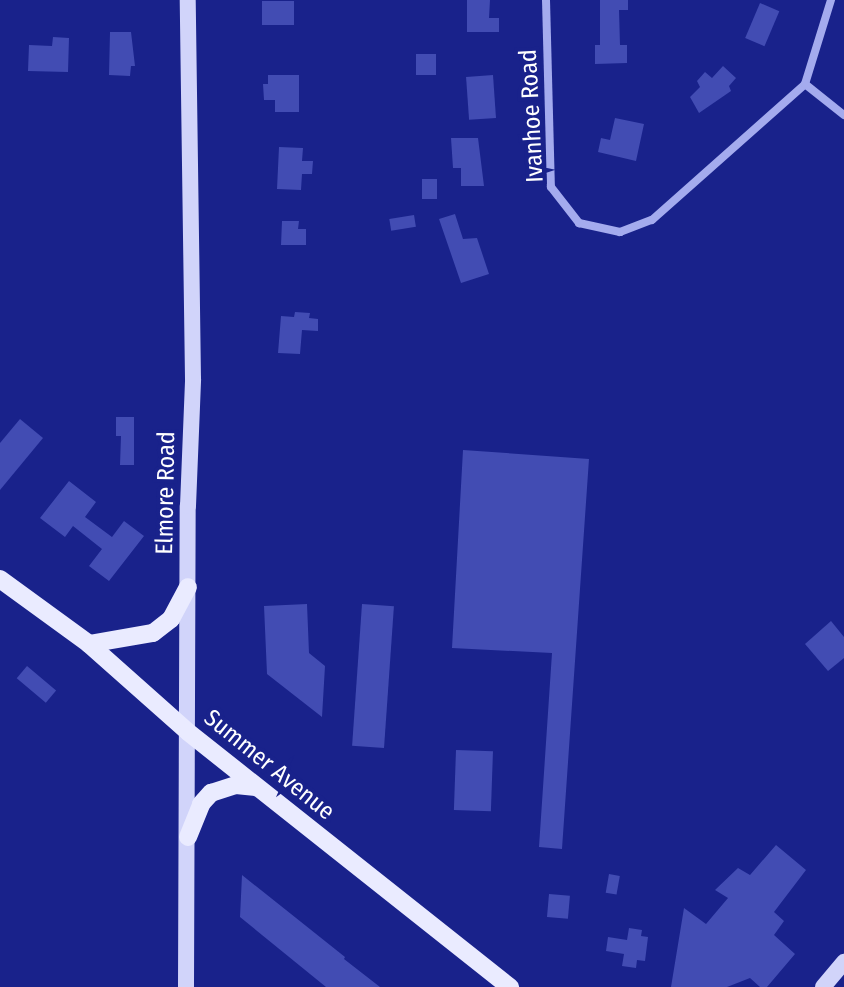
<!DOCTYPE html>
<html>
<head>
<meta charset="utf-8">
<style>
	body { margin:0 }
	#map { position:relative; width:844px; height:987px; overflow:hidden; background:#19228b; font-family:"Fira Sans Condensed",sans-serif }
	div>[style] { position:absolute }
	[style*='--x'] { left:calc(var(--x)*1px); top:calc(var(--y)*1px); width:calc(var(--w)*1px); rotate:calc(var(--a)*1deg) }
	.building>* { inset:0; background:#424cb3; transform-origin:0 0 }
	.street>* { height:8px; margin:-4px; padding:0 4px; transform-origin:4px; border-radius:4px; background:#a4abee }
	.secondary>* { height:16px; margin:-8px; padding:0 8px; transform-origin:8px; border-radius:8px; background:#d1d4fa }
	.primary>* { height:18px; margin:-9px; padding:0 9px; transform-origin:9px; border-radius:9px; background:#eaebff }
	span { translate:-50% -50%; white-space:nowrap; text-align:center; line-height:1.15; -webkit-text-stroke:8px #19228b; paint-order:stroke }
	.street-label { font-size:24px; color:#fff }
</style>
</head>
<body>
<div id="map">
	<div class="building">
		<i style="clip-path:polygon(467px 0,490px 0,489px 18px,499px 18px,499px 32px,467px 32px)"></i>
		<i style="clip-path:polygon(600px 0,628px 0,628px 10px,619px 10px,620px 45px,627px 45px,627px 63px,595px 64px,595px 45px,600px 45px)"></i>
		<i style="left:262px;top:1px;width:32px;height:24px"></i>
		<i style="left:760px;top:3px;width:21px;height:38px;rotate:23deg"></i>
		<i style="clip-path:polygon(110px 32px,131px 32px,135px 66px,131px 66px,130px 76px,109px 75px)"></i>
		<i style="clip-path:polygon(53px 37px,69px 38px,68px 72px,28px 71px,29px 45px,52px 46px)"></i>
		<i style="left:416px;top:54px;width:20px;height:21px"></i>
		<i style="clip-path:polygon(723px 66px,736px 78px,729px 86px,731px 91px,699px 113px,690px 97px,700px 87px,697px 81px,705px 72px,712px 78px)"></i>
		<i style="clip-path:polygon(268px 75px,299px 75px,299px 112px,275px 112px,275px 100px,264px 100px,263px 84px,268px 84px)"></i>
		<i style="left:493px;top:75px;width:43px;height:27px;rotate:86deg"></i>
		<i style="clip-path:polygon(615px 118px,644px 124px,636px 161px,598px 152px,601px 138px,610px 140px)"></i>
		<i style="clip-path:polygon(451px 138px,478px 138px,484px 186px,461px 186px,461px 168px,453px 168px)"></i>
		<i style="clip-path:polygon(279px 147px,303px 148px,302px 161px,313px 161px,312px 174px,302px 174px,301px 190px,277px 189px)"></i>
		<i style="left:422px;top:179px;width:15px;height:20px"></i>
		<i style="clip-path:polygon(455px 214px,463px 239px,477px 238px,489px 274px,461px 283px,439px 219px)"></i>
		<i style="left:414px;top:215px;width:12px;height:25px;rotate:81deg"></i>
		<i style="clip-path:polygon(282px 221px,299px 221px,298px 229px,306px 229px,306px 245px,281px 245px)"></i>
		<i style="clip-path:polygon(295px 312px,310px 313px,309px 318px,318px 319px,318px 331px,302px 330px,300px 354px,278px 353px,281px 316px,294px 317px)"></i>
		<i style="clip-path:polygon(116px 417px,134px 417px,134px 465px,120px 465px,121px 436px,116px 436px)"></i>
		<i style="clip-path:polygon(20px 419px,43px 438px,0 490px,0 443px)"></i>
		<i style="clip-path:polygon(463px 450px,589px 459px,562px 849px,539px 847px,552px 653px,452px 648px)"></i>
		<i style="clip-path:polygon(69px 481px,96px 502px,85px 517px,112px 537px,124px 521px,144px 536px,109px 581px,89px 566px,102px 549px,73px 526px,65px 537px,40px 518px)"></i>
		<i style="clip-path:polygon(307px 604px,309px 653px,325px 666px,322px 717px,267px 674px,264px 606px)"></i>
		<i style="left:362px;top:604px;width:32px;height:142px;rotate:4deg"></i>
		<i style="clip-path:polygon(831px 621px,844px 637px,844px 658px,828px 671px,805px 644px)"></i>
		<i style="left:27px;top:666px;width:38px;height:16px;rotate:40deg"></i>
		<i style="left:456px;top:750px;width:37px;height:60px;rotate:2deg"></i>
		<i style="clip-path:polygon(776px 845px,806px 870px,774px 912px,784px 921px,774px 935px,795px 954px,767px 987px,760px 987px,750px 978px,727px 987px,671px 987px,684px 908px,706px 924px,728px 898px,715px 890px,738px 868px,750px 875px)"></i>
		<i style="left:609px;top:874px;width:11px;height:19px;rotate:10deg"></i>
		<i style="clip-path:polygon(242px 875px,345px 957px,344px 959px,380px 987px,326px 987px,240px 917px)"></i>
		<i style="left:549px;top:894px;width:21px;height:23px;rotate:5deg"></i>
		<i style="clip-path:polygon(629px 928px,642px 930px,641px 936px,648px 937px,645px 961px,637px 960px,636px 968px,622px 966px,624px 954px,606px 951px,608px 937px,627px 940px)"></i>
	</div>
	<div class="street">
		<i style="--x:546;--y:0;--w:187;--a:88.5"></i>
		<i style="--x:551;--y:187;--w:46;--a:52.1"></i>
		<i style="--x:579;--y:223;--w:42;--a:12.4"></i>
		<i style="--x:620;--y:232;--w:34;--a:-21"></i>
		<i style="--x:652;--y:220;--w:205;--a:-41.6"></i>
		<i style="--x:805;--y:84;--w:88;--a:-72.8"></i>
		<i style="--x:805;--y:84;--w:50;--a:38.5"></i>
	</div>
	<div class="secondary">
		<i style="--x:186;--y:987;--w:481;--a:-89.8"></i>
		<i style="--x:188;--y:506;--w:127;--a:-87.7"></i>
		<i style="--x:193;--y:379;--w:379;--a:-90.8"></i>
		<i style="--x:823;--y:987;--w:33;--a:-50"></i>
	</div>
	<div class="primary">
		<i style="--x:0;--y:579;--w:110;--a:36.1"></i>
		<i style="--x:89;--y:644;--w:132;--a:41.6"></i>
		<i style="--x:188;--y:732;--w:411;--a:38.4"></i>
		<i style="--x:89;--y:644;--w:65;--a:-9.8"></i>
		<i style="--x:153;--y:633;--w:23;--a:-38"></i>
		<i style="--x:171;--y:619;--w:36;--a:-62"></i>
		<i style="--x:188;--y:837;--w:35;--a:-68"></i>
		<i style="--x:201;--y:804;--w:15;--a:-48"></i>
		<i style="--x:211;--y:793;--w:26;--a:-18"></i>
		<i style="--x:236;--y:785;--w:20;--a:6"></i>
	</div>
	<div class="street-label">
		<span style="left:532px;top:116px;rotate:-93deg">Ivanhoe Road</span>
		<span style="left:166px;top:493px;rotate:-89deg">Elmore Road</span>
		<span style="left:269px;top:765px;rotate:39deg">Summer Avenue</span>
	</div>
</div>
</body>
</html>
